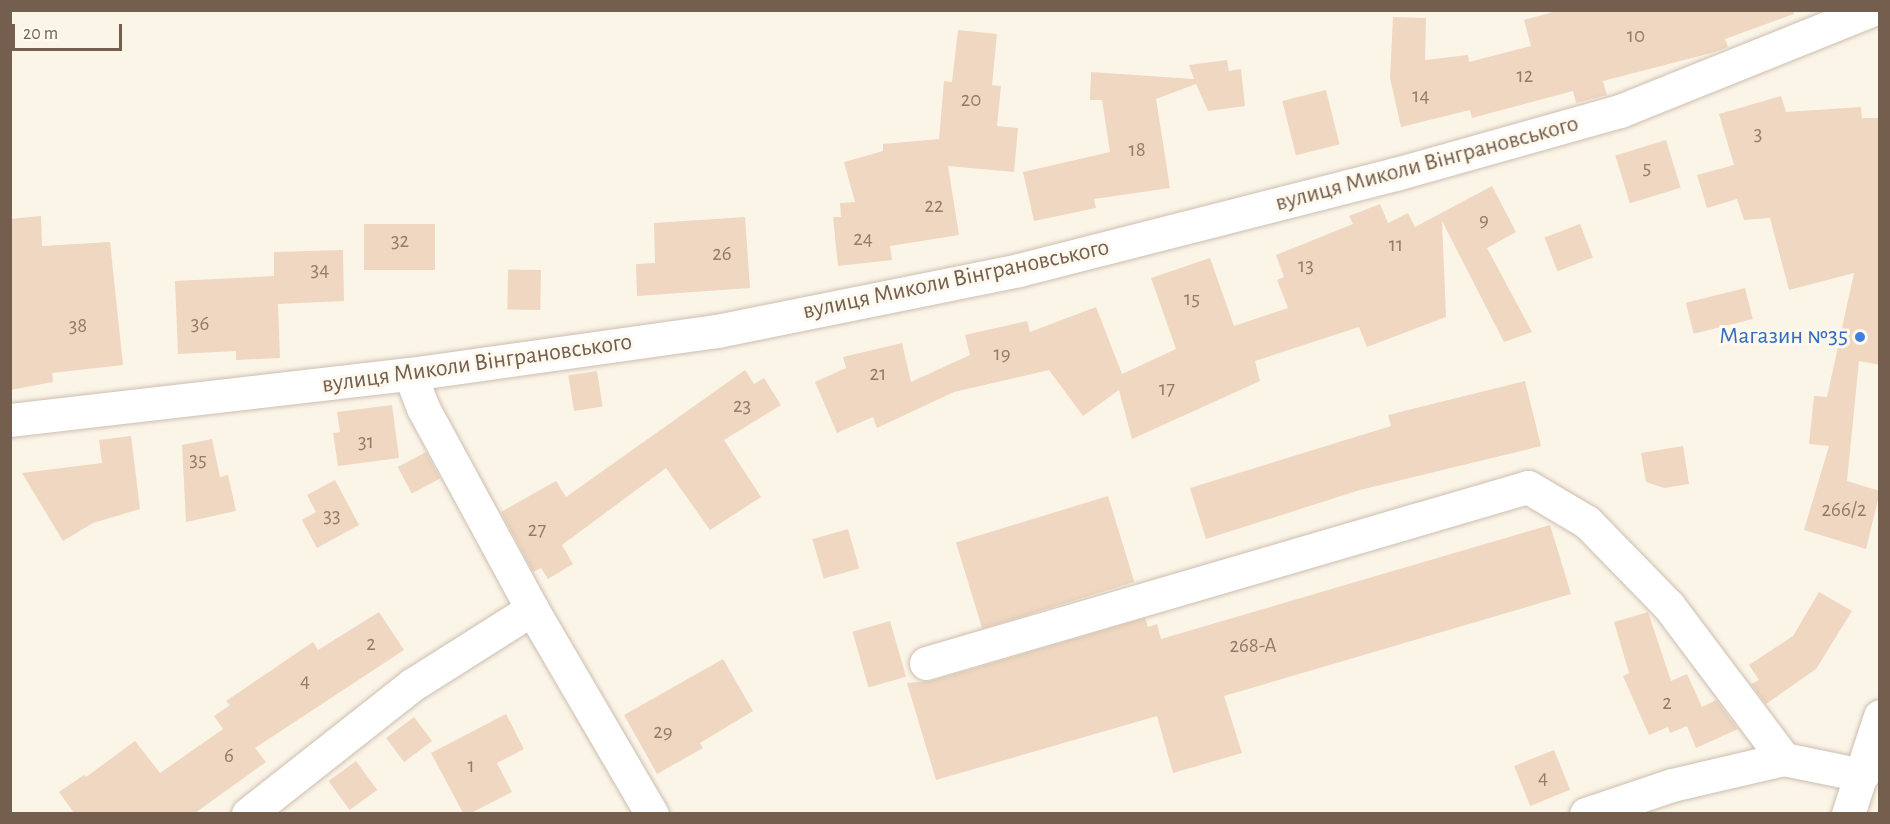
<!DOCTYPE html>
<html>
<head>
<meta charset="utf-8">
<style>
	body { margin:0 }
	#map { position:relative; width:1890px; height:824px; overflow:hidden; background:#fbf5e8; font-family:"Alegreya Sans",sans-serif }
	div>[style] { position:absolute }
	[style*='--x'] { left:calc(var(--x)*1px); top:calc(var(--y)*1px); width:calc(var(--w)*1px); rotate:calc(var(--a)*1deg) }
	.building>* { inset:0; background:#efd7c1; transform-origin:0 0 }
	.roads { filter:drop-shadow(0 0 2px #cdbeaf) drop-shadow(0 0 2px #cdbeaf) }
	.minor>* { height:33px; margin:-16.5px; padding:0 16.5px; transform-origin:16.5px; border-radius:16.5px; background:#fff }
	.dots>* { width:16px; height:16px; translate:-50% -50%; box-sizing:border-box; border:3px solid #fef9ef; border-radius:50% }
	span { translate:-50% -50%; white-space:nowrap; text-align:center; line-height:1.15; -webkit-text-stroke:6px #fef9ef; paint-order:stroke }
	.number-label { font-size:21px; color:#937c6a }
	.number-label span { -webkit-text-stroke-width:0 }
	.street-label { font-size:24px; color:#745e4d }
	.shop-label { font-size:24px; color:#366cbe }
	.right { translate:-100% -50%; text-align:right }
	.frame { position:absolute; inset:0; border:12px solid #745e4d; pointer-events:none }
	.scale { position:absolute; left:12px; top:24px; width:110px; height:27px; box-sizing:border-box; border:3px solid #745e4d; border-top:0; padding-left:8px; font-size:18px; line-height:21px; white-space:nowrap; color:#745e4d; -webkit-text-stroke:4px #fef9ef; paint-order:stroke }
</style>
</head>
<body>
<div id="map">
	<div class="building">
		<i style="clip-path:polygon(1560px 10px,1793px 10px,1794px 14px,1725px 39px,1728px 47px,1715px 52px,1603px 81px,1607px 95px,1576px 103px,1573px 91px,1472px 118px,1470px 110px,1401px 127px,1390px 78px,1393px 17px,1426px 18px,1425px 60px,1468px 55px,1469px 62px,1531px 46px,1524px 20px)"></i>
		<i style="clip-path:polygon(958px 30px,997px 34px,992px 85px,1001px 86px,997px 126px,1018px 128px,1014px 172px,948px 166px,959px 235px,890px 246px,892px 260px,838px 266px,833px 217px,841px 217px,840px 203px,855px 202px,844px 162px,883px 151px,883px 144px,939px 139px,944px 81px,952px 82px)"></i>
		<i style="clip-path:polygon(1227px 60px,1229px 71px,1241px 69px,1245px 106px,1208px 111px,1196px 84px,1156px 99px,1170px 188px,1094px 199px,1096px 208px,1034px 221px,1023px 172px,1110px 152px,1102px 100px,1090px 100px,1091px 72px,1194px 79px,1189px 65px)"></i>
		<i style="left:1326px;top:90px;width:56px;height:45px;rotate:76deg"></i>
		<i style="clip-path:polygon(1781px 96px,1786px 112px,1861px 107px,1862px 118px,1880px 118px,1880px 365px,1859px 361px,1847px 481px,1880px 491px,1866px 549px,1804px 530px,1829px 446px,1809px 444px,1814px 396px,1827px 397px,1854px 273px,1789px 290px,1770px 218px,1744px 220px,1737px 199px,1707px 208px,1697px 175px,1734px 165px,1719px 114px)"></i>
		<i style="left:1666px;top:140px;width:50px;height:53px;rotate:73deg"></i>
		<i style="clip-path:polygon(1492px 186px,1516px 232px,1487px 248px,1532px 332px,1504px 342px,1442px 221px,1446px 317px,1367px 347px,1359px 327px,1255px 361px,1260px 381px,1132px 439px,1119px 390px,1083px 416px,1049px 370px,954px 392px,877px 428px,873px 417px,837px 433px,815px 382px,846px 368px,843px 357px,902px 343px,911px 382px,970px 355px,965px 335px,1027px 321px,1030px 332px,1096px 307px,1122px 374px,1176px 349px,1151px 278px,1210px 258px,1234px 326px,1288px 308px,1277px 280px,1284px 277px,1276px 255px,1353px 224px,1349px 216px,1380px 204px,1388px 223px,1408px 213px,1415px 227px)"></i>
		<i style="clip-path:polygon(41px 216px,42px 246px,110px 242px,123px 365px,52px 373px,53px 382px,10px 390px,10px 219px)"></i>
		<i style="clip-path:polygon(745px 217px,750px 288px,637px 296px,636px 264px,655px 263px,654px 223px)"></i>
		<i style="left:435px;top:224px;width:46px;height:71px;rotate:90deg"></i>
		<i style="left:1580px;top:224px;width:36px;height:38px;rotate:69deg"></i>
		<i style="clip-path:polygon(343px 250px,344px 301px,278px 304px,280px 358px,236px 360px,236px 351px,178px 354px,175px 281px,274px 276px,274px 252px)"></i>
		<i style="left:541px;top:270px;width:40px;height:33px;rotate:91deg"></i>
		<i style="left:1745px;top:288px;width:32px;height:61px;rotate:76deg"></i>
		<i style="clip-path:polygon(745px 370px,754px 384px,764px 378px,781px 405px,724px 440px,761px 497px,710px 530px,666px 468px,562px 545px,573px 564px,548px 579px,541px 568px,533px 572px,501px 512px,556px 481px,566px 497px)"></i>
		<i style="left:597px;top:371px;width:36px;height:29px;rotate:81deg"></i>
		<i style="clip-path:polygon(1525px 381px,1541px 446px,1360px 490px,1206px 539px,1190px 488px,1391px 426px,1388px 415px)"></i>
		<i style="clip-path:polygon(392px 405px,399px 458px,338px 466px,333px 433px,340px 432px,337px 412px)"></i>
		<i style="clip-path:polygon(131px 436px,140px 509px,93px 523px,63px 541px,22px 473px,102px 463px,99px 440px)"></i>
		<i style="clip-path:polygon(212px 439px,220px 477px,228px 475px,236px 511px,186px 522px,182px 445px)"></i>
		<i style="clip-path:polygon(1683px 446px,1689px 484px,1664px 488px,1646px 482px,1641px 453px)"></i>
		<i style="left:426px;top:452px;width:30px;height:32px;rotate:62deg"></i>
		<i style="clip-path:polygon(335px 480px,359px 525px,317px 548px,302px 520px,316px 512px,307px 495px)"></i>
		<i style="left:1108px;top:496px;width:90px;height:159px;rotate:73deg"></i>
		<i style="clip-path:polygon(1550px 525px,1571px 594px,1224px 696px,1242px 753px,1173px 773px,1157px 716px,936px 780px,907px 683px,931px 681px,1145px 618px,1148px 627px,1157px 624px,1161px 639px)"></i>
		<i style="left:848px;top:529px;width:41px;height:37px;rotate:74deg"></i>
		<i style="clip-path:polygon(1819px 592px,1852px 611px,1816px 669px,1766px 704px,1751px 684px,1759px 680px,1749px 665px,1793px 636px)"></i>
		<i style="clip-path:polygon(379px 612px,404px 650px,255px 748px,266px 762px,195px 813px,74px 813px,59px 792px,84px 775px,86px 777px,135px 741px,160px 773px,223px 729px,214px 716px,230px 705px,226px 701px,313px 642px,318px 650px)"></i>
		<i style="clip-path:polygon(1648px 612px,1671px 681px,1687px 674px,1702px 707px,1716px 700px,1738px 729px,1696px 748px,1687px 726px,1670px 733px,1668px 727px,1649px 735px,1623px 676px,1629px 673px,1614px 622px)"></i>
		<i style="left:890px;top:621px;width:58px;height:39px;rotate:74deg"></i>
		<i style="clip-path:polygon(723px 659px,753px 711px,700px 743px,703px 748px,657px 774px,624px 715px)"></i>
		<i style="clip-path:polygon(506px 714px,524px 749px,497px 763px,512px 792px,471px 813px,463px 813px,431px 753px)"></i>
		<i style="left:414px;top:717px;width:30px;height:35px;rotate:53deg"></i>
		<i style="left:1554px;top:750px;width:43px;height:43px;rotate:68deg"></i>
		<i style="left:356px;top:761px;width:36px;height:34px;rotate:54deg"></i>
	</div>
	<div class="roads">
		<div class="minor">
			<i style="--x:410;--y:374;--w:36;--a:69"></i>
			<i style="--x:423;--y:408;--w:229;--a:61.5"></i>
			<i style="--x:532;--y:609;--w:238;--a:59.7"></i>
			<i style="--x:10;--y:420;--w:403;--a:-6.6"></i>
			<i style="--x:410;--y:374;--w:310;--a:-8"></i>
			<i style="--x:717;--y:331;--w:308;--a:-11.4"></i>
			<i style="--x:1019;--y:270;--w:389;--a:-14.3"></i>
			<i style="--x:1396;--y:174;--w:233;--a:-15.7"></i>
			<i style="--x:1620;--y:111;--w:271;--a:-21.9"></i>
			<i style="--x:926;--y:663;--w:627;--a:-16.3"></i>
			<i style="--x:1528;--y:487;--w:69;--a:30.7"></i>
			<i style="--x:1587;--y:522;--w:117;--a:45.7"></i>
			<i style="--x:1669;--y:606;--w:191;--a:53.1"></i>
			<i style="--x:248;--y:814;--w:209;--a:-38.2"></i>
			<i style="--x:412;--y:685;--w:142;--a:-32.3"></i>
			<i style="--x:1586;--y:814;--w:91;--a:-18.6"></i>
			<i style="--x:1672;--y:785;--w:115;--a:-13.1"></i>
			<i style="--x:1784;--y:759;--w:80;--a:11.6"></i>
			<i style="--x:1848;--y:814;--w:103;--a:-71.9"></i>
		</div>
	</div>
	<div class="dots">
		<i style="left:1860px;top:337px;background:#3f7fe0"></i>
	</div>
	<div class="number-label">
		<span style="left:1636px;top:36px">10</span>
		<span style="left:1525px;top:76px">12</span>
		<span style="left:1421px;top:96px">14</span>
		<span style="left:971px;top:100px">20</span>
		<span style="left:1758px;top:134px">3</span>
		<span style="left:1137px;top:150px">18</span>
		<span style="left:1647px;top:168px">5</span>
		<span style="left:934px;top:206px">22</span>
		<span style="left:1484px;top:220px">9</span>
		<span style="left:863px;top:239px">24</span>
		<span style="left:400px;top:241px">32</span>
		<span style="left:1396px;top:245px">11</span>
		<span style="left:722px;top:254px">26</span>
		<span style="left:1306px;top:266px">13</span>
		<span style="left:320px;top:270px">34</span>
		<span style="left:1192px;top:299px">15</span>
		<span style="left:200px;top:324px">36</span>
		<span style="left:78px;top:326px">38</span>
		<span style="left:1002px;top:354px">19</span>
		<span style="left:878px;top:374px">21</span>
		<span style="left:1167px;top:389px">17</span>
		<span style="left:742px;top:406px">23</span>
		<span style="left:366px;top:442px">31</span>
		<span style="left:198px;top:460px">35</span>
		<span style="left:1844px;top:510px">266/2</span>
		<span style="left:332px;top:516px">33</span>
		<span style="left:537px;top:530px">27</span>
		<span style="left:371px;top:644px">2</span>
		<span style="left:1253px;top:646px">268-А</span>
		<span style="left:305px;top:681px">4</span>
		<span style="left:1667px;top:703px">2</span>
		<span style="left:663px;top:732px">29</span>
		<span style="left:229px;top:756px">6</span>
		<span style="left:471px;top:766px">1</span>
		<span style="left:1543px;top:778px">4</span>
	</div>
	<div class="street-label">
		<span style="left:1427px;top:164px;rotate:-15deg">вулиця Миколи Вінграновського</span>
		<span style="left:956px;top:280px;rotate:-12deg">вулиця Миколи Вінграновського</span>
		<span style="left:477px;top:364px;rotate:-8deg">вулиця Миколи Вінграновського</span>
	</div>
	<div class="shop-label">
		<span class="right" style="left:1848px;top:337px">Магазин №35</span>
	</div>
	<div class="frame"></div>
	<div class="scale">20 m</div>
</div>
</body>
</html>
